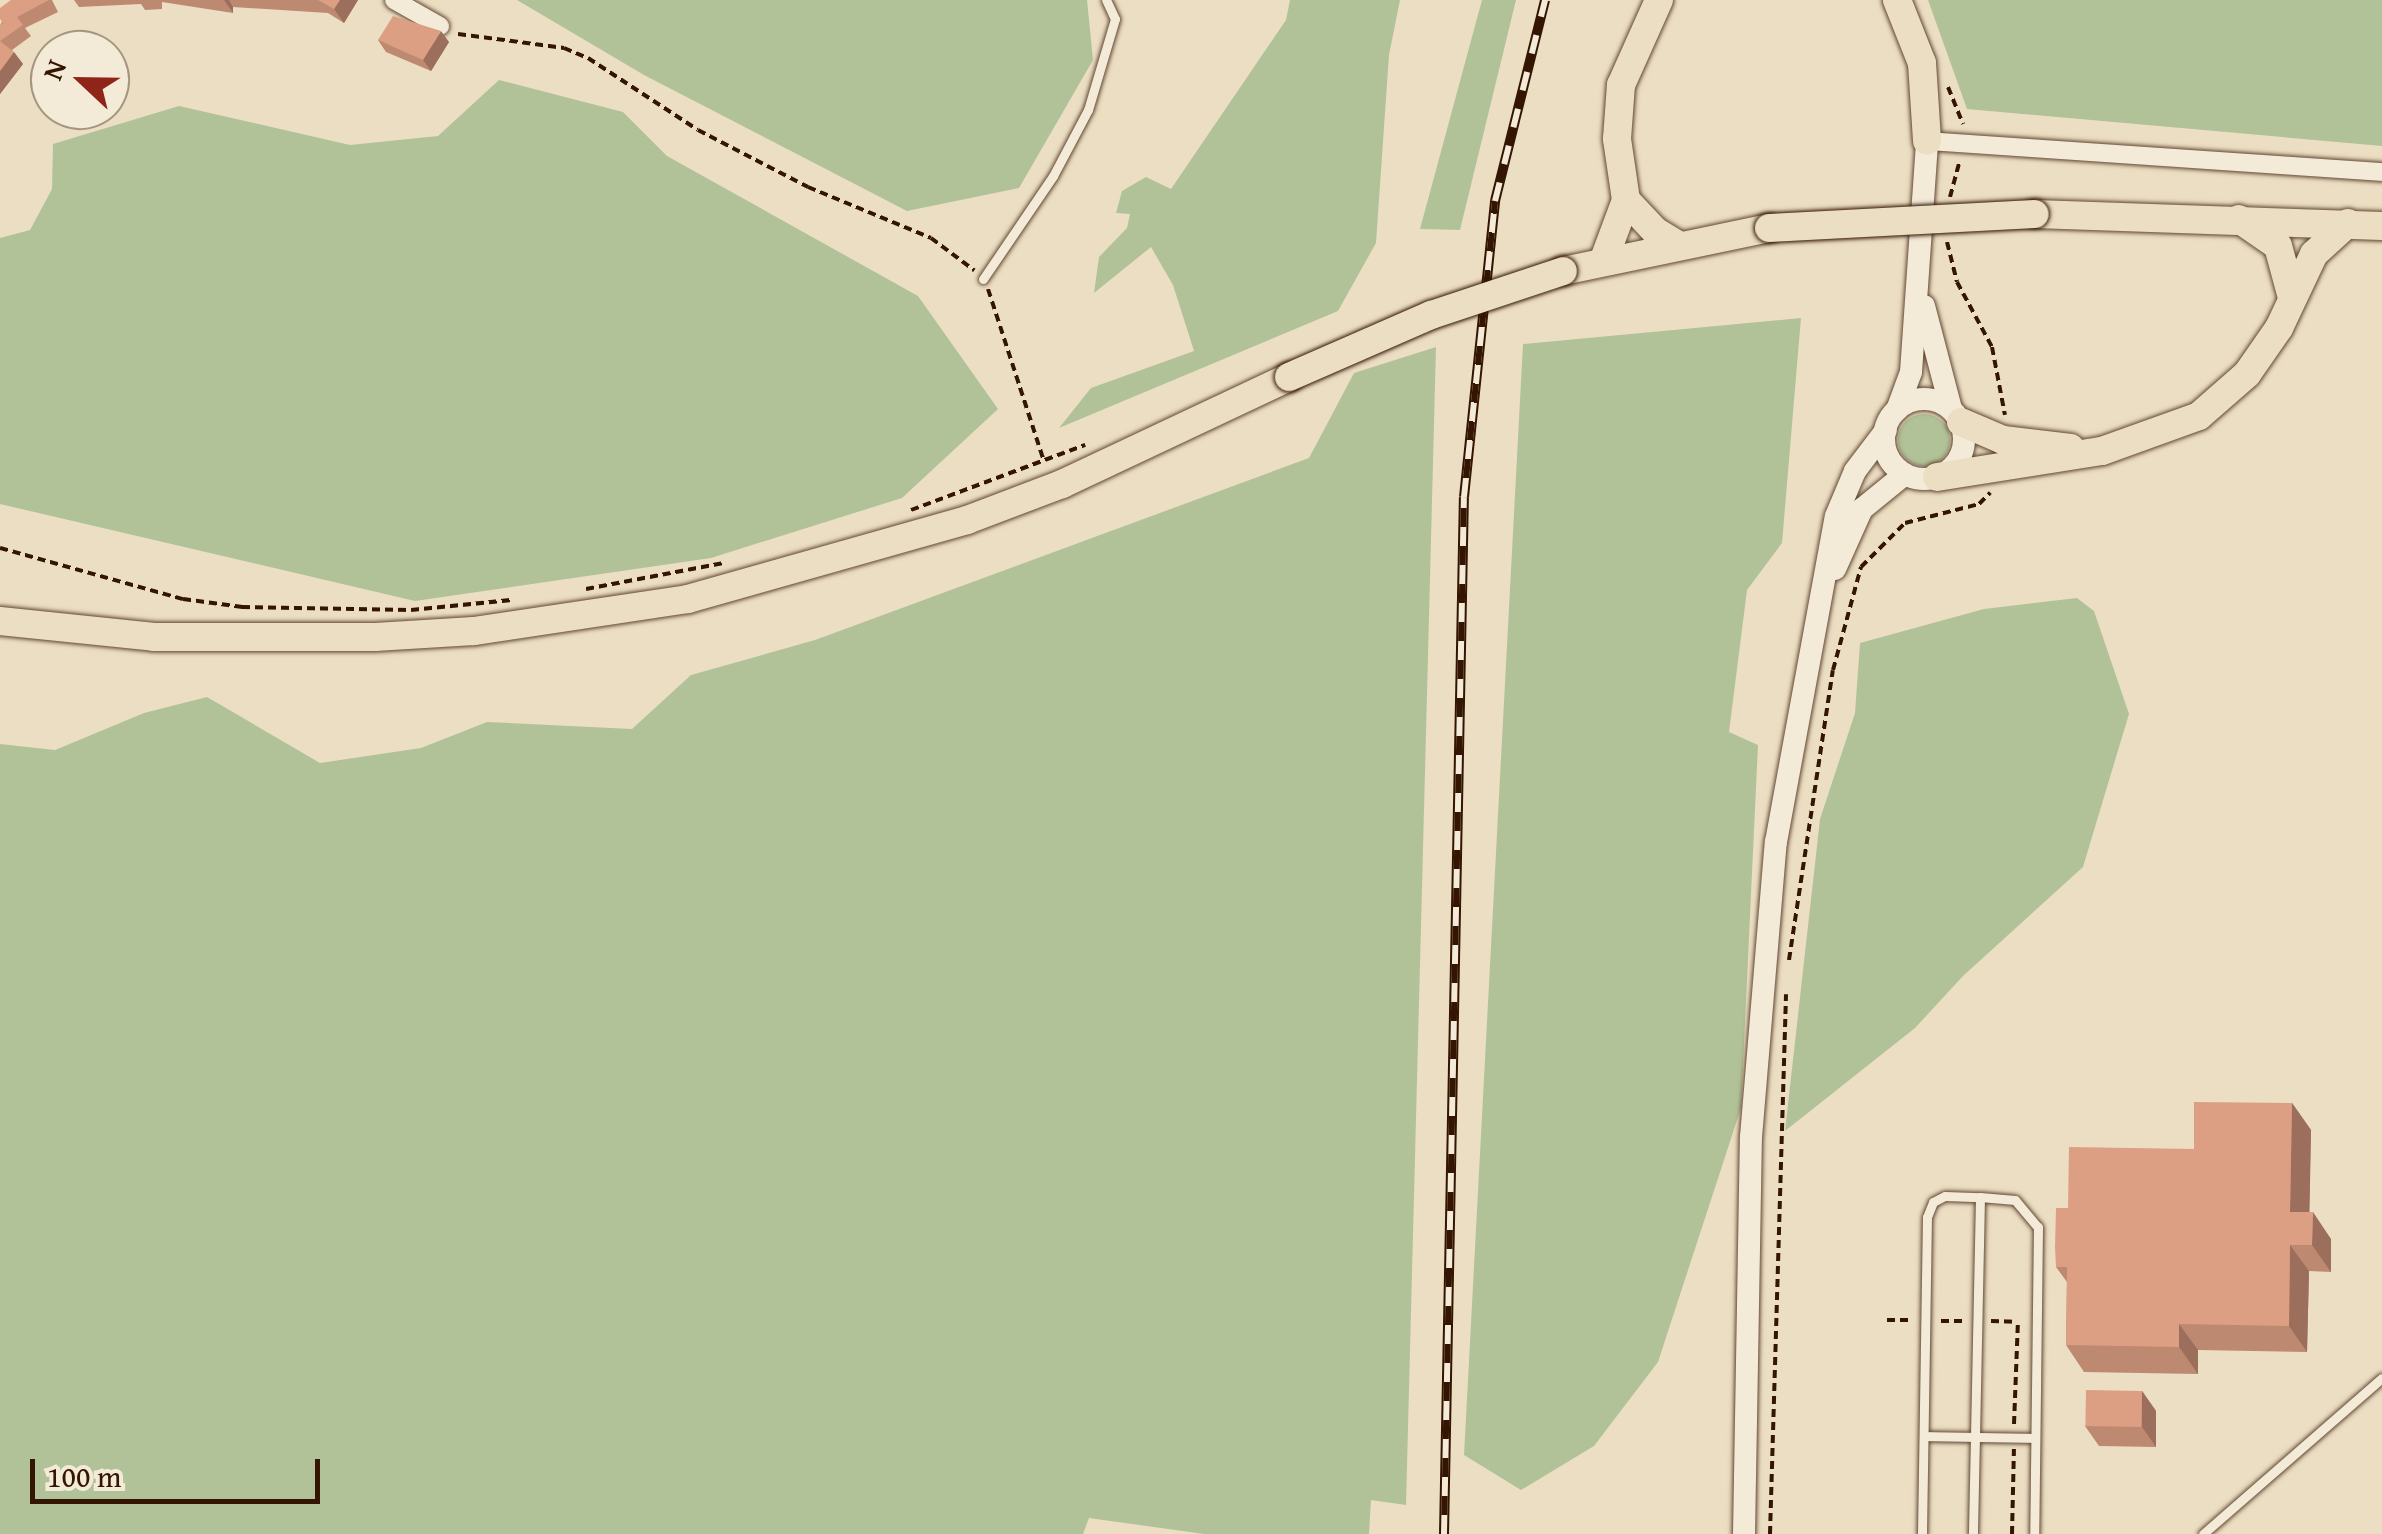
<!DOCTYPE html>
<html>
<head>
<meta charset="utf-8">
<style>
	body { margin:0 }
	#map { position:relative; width:2382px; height:1534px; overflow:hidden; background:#ecdec3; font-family:"Gentium Book Plus",serif }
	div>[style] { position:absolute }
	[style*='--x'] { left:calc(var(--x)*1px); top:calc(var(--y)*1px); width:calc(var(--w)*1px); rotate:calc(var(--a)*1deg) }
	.green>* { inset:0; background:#b2c298 }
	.round { border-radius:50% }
	.path>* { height:4px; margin-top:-2px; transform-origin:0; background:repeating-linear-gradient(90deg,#331501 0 8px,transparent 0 13px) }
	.roads { filter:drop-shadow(0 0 2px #614732) drop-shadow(0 0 2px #614732) }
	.lane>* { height:9px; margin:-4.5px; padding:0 4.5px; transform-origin:4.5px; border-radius:4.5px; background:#f3ead8 }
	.street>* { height:18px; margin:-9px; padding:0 9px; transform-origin:9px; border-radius:9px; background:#f3ead8 }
	.secondary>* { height:22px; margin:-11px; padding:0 11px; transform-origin:11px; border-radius:11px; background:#f3ead8 }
	.secondary>.ring { margin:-11px; padding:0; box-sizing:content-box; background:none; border:22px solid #f3ead8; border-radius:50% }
	.primary>* { height:28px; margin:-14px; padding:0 14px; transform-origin:14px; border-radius:14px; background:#ecdec3 }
	.rail>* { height:10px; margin-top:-5px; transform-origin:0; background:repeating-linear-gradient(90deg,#f3ead8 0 19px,#331501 0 38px); box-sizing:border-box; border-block:2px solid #331501 }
	.bridges { filter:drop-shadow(0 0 2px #331501) drop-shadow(0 0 2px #331501) }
	.primary-bridge>* { height:28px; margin:-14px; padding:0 14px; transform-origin:14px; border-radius:14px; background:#ecdec3 }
	.wall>* { inset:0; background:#be8971 }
	.shaded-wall>* { inset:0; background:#9b6f5c }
	.building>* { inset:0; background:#dd9f83; transform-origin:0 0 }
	span { translate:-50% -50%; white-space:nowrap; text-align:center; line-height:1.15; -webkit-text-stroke:8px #f3ead8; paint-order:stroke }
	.north { position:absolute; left:30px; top:30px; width:100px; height:100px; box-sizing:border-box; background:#f3ead8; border:2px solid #a69582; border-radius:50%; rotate:292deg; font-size:28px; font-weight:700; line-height:40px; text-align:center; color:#331501 }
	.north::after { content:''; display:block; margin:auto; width:35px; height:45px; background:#8f2418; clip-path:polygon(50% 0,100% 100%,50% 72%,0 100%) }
	.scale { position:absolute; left:30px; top:1459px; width:290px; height:45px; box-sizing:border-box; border:5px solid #331501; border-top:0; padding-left:12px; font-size:30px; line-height:35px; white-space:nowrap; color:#331501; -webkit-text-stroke:8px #f3ead8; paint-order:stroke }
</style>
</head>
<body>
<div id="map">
	<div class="green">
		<i style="clip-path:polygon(517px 0,1087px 0,1093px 60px,1019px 188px,907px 211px,644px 75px)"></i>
		<i style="clip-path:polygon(1290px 0,1400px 0,1389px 55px,1376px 243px,1338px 311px,1059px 428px,1091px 388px,1194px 351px,1173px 285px,1151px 247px,1094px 293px,1099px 257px,1127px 228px,1130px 214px,1116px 213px,1122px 191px,1146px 177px,1171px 189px,1286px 20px)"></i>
		<i style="clip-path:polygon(1482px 0,1516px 0,1460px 230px,1420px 229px)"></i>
		<i style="clip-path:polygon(1928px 0,2382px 0,2382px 146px,1967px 109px)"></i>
		<i style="clip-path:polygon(499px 80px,623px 112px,667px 156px,918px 296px,998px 409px,902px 498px,711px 558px,415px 601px,0 504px,0 238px,30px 230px,52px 189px,53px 144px,179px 106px,350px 145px,438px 136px)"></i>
		<i style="clip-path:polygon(1801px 318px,1782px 543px,1747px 590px,1729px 732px,1758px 745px,1741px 1108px,1658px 1362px,1594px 1446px,1521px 1490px,1464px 1455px,1523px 344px)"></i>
		<i style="clip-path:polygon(1436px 347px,1406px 1505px,1371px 1500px,1369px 1534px,1204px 1534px,1089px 1518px,1083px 1534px,0 1534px,0 744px,55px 750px,144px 713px,207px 697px,320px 763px,421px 748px,487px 722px,632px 729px,691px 675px,815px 640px,1309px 458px,1354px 373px)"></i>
		<i class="round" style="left:1898px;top:414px;width:52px;height:52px"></i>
		<i style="clip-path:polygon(2077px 598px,2094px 611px,2129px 714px,2083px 867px,1963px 976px,1915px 1028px,1785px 1131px,1820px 819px,1855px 713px,1860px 643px,1984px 609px)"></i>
	</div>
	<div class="path">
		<i style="--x:458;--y:34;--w:107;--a:7.5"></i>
		<i style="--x:564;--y:48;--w:26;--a:23"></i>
		<i style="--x:588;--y:58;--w:131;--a:33.2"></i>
		<i style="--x:698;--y:130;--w:124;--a:27.4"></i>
		<i style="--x:808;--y:187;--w:133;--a:22.5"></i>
		<i style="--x:931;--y:238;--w:54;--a:36.7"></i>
		<i style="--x:1948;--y:87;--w:40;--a:68"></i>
		<i style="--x:1950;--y:197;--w:35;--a:-75"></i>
		<i style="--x:1947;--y:242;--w:41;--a:76"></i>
		<i style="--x:1957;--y:282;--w:74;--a:61.7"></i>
		<i style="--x:1992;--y:347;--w:69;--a:79.2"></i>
		<i style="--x:988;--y:289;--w:181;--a:72"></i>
		<i style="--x:911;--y:510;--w:186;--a:-20.5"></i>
		<i style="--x:0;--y:548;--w:190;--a:15.6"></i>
		<i style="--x:183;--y:599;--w:60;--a:7.7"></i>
		<i style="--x:242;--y:607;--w:169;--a:1"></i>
		<i style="--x:411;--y:610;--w:101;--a:-5.7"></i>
		<i style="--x:586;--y:589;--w:140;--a:-10.7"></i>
		<i style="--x:1789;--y:960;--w:293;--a:-81.4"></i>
		<i style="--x:1833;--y:670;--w:107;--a:-74.8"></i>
		<i style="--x:1861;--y:567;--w:62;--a:-45"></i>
		<i style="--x:1905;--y:523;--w:76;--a:-14.4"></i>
		<i style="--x:1979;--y:504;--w:16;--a:-45"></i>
		<i style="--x:1887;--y:1320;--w:24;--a:0"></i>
		<i style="--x:1941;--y:1321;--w:25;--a:0"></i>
		<i style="--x:1991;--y:1321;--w:25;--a:2"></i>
		<i style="--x:2014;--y:1424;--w:102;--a:-87.8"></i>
		<i style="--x:1770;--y:1534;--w:540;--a:-88.3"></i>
		<i style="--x:2012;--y:1534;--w:85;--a:-88.7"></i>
	</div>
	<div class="roads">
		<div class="lane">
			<i style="--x:983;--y:279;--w:125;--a:-55.8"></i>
			<i style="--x:1053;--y:176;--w:75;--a:-62.1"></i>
			<i style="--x:1088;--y:110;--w:95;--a:-73.5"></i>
			<i style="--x:1115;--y:19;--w:21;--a:-115"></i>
			<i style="--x:1980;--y:1197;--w:35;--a:5"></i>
			<i style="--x:2015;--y:1200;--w:35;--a:50"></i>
			<i style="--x:2038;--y:1227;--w:307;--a:90.7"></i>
			<i style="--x:1924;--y:1436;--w:110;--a:1"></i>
			<i style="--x:1922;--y:1534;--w:317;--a:-89.1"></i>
			<i style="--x:1927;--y:1217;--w:16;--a:-68"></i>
			<i style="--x:1933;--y:1202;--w:13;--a:-27"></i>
			<i style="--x:1945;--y:1196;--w:35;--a:2"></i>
			<i style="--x:1980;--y:1197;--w:337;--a:91.2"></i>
			<i style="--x:2203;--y:1534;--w:237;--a:-41.1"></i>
		</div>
		<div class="street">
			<i style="--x:394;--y:0;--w:53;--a:29.5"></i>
			<i style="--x:1927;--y:141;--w:456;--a:3.9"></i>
		</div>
		<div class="secondary">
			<i style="--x:1924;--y:306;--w:106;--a:75.3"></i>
			<i class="ring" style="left:1884px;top:399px;width:58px;height:58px"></i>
			<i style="--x:1897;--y:410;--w:40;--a:-69.8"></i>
			<i style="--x:1911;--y:372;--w:232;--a:-86"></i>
			<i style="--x:1835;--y:569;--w:66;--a:-65.8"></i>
			<i style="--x:1862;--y:509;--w:55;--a:-39.1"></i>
			<i style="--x:1744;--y:1534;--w:397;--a:-89"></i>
			<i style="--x:1751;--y:1137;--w:296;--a:-85.2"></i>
			<i style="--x:1776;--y:842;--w:331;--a:-79.6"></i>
			<i style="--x:1836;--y:516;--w:49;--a:-67.1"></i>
			<i style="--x:1855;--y:471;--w:51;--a:-52.9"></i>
		</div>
		<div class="primary">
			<i style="--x:1897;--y:0;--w:68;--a:68.4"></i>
			<i style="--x:1922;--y:63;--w:78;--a:86.3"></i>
			<i style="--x:1626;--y:200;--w:42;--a:46.9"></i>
			<i style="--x:1655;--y:231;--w:26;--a:31"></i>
			<i style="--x:2035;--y:214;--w:347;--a:2"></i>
			<i style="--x:2239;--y:219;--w:47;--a:34.7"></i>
			<i style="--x:2278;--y:246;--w:50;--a:74.8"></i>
			<i style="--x:1603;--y:262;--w:66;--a:-69.6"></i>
			<i style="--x:1626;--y:200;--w:62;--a:-98.4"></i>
			<i style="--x:1617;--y:139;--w:54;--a:-85.8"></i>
			<i style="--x:1621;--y:85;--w:93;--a:-65.9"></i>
			<i style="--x:1563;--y:271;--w:210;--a:-11.8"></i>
			<i style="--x:1961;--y:422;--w:46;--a:23.2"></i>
			<i style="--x:2003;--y:440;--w:68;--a:6.7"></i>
			<i style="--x:1937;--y:477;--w:167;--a:-9"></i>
			<i style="--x:2102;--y:451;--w:103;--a:-19.8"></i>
			<i style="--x:2199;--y:416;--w:64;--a:-41.2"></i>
			<i style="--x:2247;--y:374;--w:56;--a:-55.2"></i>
			<i style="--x:2279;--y:328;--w:82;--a:-64.7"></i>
			<i style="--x:2314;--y:254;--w:46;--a:-42.4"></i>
			<i style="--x:0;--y:621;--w:155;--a:5.9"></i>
			<i style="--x:154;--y:637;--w:221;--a:0"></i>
			<i style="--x:375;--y:637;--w:99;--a:-3.5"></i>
			<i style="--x:474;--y:631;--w:216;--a:-8.5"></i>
			<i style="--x:688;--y:599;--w:290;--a:-15.8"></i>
			<i style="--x:967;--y:520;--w:102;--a:-20.8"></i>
			<i style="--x:1062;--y:484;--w:251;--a:-25.2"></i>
		</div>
	</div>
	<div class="rail">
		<i style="--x:1444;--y:1534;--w:1037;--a:-88.9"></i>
		<i style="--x:1464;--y:497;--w:298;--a:-84"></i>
		<i style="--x:1495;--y:201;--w:207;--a:-76"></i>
	</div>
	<div class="bridges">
		<div class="primary-bridge">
			<i style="--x:1769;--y:228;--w:266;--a:-3"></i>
			<i style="--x:1289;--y:377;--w:155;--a:-23.6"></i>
			<i style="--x:1431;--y:315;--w:139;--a:-18.4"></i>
		</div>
	</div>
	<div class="wall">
		<i style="clip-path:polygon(11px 0,52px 0,58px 12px,25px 28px,31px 36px,12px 50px,23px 64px,0 94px,0 26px)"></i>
		<i style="clip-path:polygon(74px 0,358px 0,344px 23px,328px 13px,233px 7px,233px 13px,162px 2px,162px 9px,145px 10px,141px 4px,79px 7px)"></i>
		<i style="clip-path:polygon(378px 40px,449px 42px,431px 71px,386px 52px)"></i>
		<i style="clip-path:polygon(2292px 1103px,2311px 1130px,2309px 1212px,2331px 1239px,2331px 1272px,2309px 1271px,2307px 1352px,2198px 1350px,2198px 1374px,2084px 1372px,2066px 1345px,2067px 1282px,2056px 1267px,2068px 1208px)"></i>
		<i style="clip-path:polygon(2142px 1391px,2156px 1411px,2156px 1447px,2099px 1446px,2085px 1426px)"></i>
	</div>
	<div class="shaded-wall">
		<i style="clip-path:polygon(224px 0,229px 0,233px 7px,233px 13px)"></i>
		<i style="clip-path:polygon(340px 0,358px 0,344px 23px,334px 9px)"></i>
		<i style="clip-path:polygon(441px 31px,449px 42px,431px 71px,423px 60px)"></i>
		<i style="clip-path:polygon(14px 52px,23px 64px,0 94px,0 71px)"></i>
		<i style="clip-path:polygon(2292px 1103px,2311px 1130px,2309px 1238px,2290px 1212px)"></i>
		<i style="clip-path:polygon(2313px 1212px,2331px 1239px,2331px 1272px,2312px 1245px)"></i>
		<i style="clip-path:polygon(2290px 1245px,2309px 1271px,2307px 1352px,2289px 1326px)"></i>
		<i style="clip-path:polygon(2179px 1324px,2198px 1350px,2198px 1374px,2179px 1347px)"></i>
		<i style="clip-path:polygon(2142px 1391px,2156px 1411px,2156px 1447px,2142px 1427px)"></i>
	</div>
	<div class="building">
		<i style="clip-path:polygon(11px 0,49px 0,17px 17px,23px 25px,0 41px,14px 52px,0 71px,0 26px,3px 23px,0 19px,0 8px)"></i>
		<i style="clip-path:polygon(318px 0,340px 0,334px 9px)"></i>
		<i style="clip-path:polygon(393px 16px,441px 31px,423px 60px,378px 40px)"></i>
		<i style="clip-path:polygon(2194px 1102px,2292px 1103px,2290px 1212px,2313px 1212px,2312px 1245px,2290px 1245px,2289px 1326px,2179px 1324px,2179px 1347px,2066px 1345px,2067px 1267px,2056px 1267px,2055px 1247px,2056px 1208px,2068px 1208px,2069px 1147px,2194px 1149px)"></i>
		<i style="left:2086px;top:1390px;width:56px;height:36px;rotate:1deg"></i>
	</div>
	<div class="north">N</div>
	<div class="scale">100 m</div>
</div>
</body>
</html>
